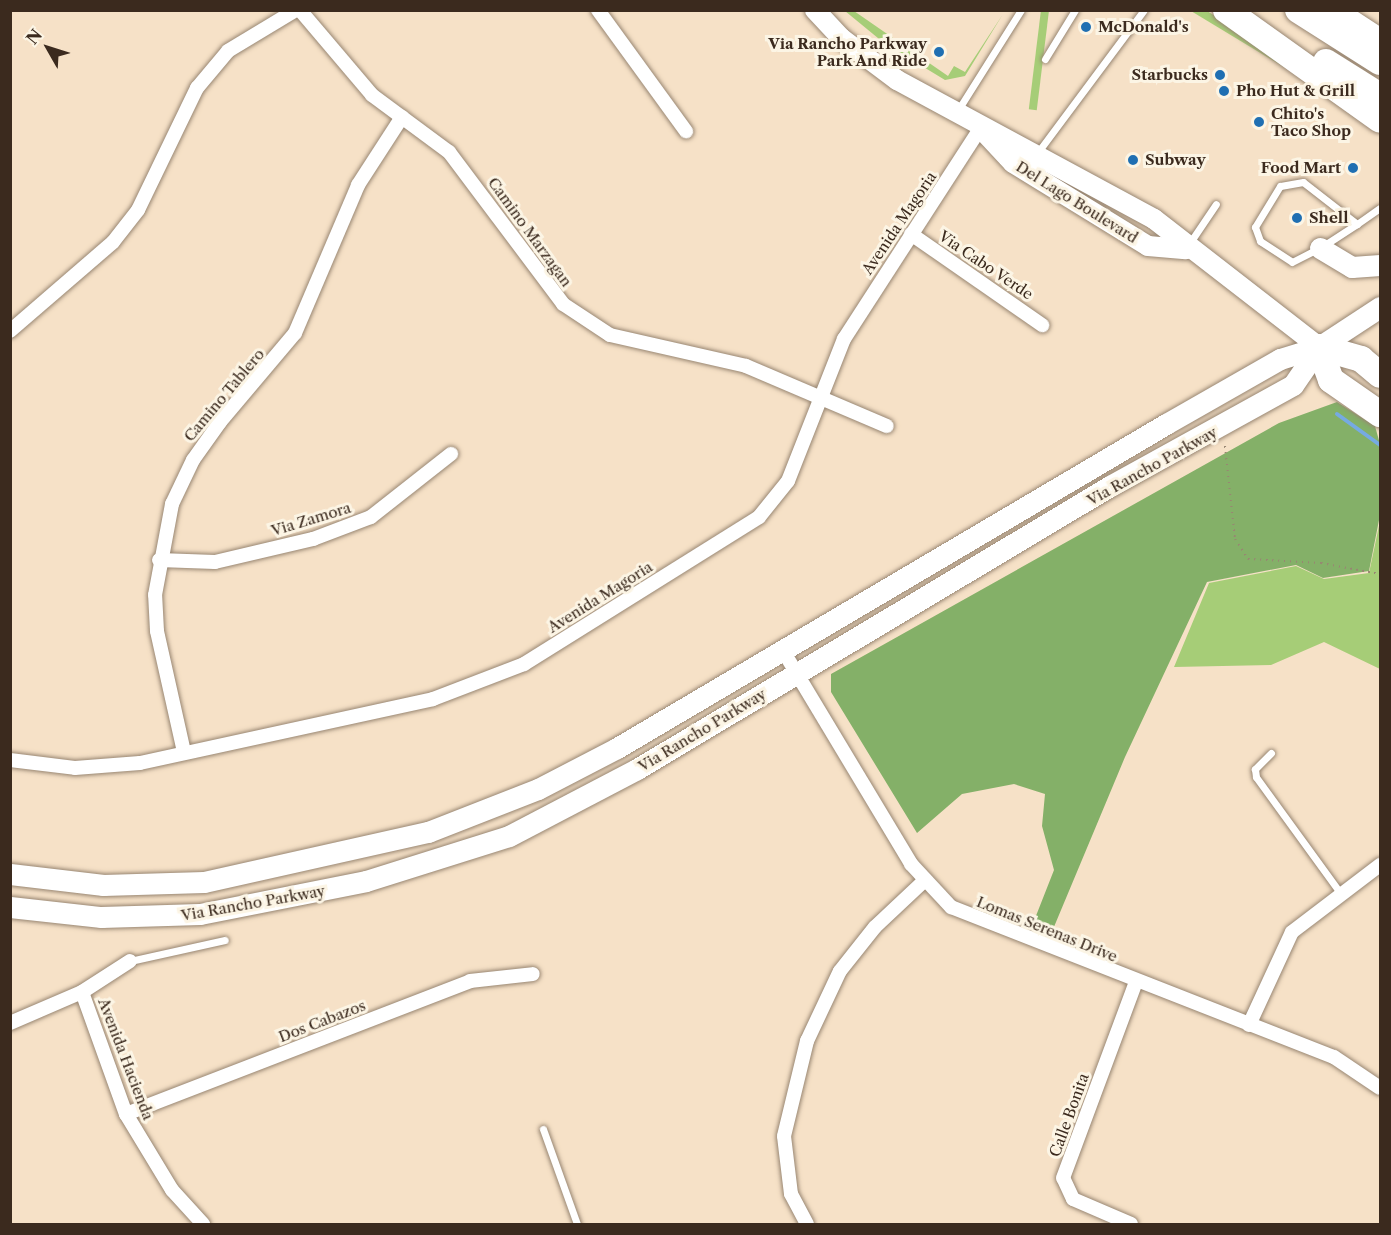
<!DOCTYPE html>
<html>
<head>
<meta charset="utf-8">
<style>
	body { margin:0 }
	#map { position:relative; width:1391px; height:1235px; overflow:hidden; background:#f6e1c7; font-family:"Libre Caslon Text",serif }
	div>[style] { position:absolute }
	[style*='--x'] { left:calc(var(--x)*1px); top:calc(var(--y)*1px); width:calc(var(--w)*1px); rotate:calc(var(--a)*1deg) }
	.green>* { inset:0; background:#a6cd77; transform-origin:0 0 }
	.forest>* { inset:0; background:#84b068 }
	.stream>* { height:4px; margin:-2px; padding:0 2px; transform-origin:2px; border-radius:2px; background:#76aae3 }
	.path>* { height:2px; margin-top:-1px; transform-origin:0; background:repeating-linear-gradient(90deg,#988672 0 1.5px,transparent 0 6px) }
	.roads { filter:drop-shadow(0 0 2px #988672) drop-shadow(0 0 2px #988672) }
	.lane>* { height:7px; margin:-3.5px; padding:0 3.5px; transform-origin:3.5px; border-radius:3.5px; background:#fff }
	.street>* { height:14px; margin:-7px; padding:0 7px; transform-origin:7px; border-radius:7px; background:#fff }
	.secondary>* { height:20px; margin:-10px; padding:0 10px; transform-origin:10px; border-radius:10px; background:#fff }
	.primary>* { height:21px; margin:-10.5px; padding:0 10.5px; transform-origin:10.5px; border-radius:10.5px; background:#fff }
	.highway>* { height:26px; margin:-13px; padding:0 13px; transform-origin:13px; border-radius:13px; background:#fff }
	.dots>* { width:16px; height:16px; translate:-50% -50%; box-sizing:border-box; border:3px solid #fcf5e5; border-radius:50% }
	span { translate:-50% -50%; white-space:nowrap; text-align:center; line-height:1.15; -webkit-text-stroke:6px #fcf5e5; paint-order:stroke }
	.poi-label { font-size:15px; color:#3b2a1e; font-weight:700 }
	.left { translate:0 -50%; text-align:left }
	.right { translate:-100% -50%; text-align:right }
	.street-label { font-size:15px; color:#3b2a1e }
	.frame { position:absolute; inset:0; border:12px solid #3b2a1e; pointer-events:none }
	.north { position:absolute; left:18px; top:18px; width:60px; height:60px; -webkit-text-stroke:4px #fcf5e5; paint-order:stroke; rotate:309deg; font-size:16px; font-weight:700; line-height:24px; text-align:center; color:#3b2a1e }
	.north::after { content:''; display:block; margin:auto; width:21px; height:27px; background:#3b2a1e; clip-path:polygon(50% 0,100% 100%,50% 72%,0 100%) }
</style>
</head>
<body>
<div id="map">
	<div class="green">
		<i style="left:1041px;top:10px;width:8px;height:100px;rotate:7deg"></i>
		<i style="clip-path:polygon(845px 11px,854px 11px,948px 76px,954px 66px,965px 72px,1003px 14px,965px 76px,945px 80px,884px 43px)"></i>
		<i style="clip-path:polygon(1191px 11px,1207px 11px,1277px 54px,1292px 72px)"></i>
		<i style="clip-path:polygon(1380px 521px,1380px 669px,1324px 642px,1271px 665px,1174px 667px,1209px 583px,1296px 566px,1324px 579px,1369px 573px)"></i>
	</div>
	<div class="forest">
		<i style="clip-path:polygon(1337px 402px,1375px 426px,1380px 444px,1380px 515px,1369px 571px,1323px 578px,1296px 565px,1207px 582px,1125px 757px,1051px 934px,1032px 926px,1054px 870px,1042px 826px,1045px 794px,1014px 784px,962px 794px,917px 833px,831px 692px,831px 674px,1279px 423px)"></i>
	</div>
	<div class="stream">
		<i style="--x:1337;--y:414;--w:53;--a:35.8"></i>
	</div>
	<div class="path">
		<i style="--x:1225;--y:446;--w:94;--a:83.9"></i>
		<i style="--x:1235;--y:539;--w:24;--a:57"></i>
		<i style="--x:1248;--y:559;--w:73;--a:3.1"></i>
		<i style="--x:1321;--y:563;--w:60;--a:10.6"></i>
	</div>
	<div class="roads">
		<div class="lane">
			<i style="--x:1045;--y:59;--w:57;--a:-58.5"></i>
			<i style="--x:958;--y:110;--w:118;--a:-57.8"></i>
			<i style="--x:1038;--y:152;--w:177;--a:-53.3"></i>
			<i style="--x:1357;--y:224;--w:68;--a:-142.1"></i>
			<i style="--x:1303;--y:182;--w:23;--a:170"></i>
			<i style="--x:1280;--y:186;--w:48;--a:121.4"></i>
			<i style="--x:1255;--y:227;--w:15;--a:70"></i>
			<i style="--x:1260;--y:241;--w:38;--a:33"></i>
			<i style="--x:1292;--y:262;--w:31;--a:-27"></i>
			<i style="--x:1320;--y:248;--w:44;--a:-33"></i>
			<i style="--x:1357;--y:224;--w:28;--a:-35"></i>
			<i style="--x:1189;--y:244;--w:48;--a:-56"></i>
			<i style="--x:1271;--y:753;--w:23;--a:135"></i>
			<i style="--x:1255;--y:769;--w:8;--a:83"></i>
			<i style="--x:1256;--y:777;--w:145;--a:54"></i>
			<i style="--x:130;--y:961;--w:97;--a:-12.5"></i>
			<i style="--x:543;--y:1129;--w:101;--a:70.3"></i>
		</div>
		<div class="street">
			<i style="--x:300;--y:10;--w:111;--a:49.7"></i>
			<i style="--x:372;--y:95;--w:96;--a:36.5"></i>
			<i style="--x:449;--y:152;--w:190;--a:53.1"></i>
			<i style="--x:563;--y:304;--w:56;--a:33.4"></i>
			<i style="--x:610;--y:335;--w:139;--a:12.8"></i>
			<i style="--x:746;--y:366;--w:153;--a:23.1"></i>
			<i style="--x:598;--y:10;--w:150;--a:54"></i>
			<i style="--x:911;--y:234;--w:160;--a:34.8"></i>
			<i style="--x:10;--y:331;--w:136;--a:-40.8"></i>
			<i style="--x:113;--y:242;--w:41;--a:-52"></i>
			<i style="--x:138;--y:210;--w:136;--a:-64.2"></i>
			<i style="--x:197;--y:88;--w:48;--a:-50"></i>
			<i style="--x:228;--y:51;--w:79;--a:-31.1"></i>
			<i style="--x:159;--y:560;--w:56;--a:2"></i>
			<i style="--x:215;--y:562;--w:101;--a:-13.2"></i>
			<i style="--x:313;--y:539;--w:62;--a:-20.8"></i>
			<i style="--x:371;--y:517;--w:102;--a:-38.2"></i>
			<i style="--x:782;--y:649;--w:251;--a:59"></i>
			<i style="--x:911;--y:864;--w:59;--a:47.1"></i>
			<i style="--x:951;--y:907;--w:411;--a:21.4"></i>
			<i style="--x:1334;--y:1057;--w:55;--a:34"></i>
			<i style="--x:184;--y:752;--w:124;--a:-102.6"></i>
			<i style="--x:157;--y:631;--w:36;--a:-93"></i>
			<i style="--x:155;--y:595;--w:93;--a:-79.4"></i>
			<i style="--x:172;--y:504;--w:49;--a:-64.5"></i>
			<i style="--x:193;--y:460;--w:47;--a:-54.6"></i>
			<i style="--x:220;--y:422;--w:116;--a:-49.9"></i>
			<i style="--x:295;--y:333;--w:161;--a:-66.9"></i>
			<i style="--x:358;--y:185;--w:81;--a:-57.1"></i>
			<i style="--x:10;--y:760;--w:65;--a:7"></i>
			<i style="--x:75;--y:768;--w:65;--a:-4.4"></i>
			<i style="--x:140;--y:763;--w:300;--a:-12.3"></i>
			<i style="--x:433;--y:699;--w:97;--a:-21"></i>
			<i style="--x:524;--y:664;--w:277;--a:-32"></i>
			<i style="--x:759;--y:517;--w:46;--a:-51.1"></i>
			<i style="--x:788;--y:481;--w:153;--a:-68.5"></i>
			<i style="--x:844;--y:339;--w:250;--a:-57.1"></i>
			<i style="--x:82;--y:992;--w:130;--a:70.2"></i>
			<i style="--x:126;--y:1114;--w:89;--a:58.8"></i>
			<i style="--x:172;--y:1190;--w:46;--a:47.6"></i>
			<i style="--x:10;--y:1023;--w:78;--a:-23.3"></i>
			<i style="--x:82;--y:992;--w:57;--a:-32.9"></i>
			<i style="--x:1249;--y:1025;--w:102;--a:-65.2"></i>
			<i style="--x:1292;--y:932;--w:111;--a:-37.3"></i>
			<i style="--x:126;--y:1114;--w:369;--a:-21.1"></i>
			<i style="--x:470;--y:981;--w:63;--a:-6.3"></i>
			<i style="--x:807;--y:1224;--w:34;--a:-118"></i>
			<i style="--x:791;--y:1194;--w:58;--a:-96.9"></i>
			<i style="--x:784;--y:1136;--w:98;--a:-76.4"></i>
			<i style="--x:807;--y:1041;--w:77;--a:-64.8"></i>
			<i style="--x:840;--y:971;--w:56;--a:-51.5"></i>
			<i style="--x:875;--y:927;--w:69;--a:-43.2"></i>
			<i style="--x:1131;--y:1224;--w:63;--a:-156.7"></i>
			<i style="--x:1073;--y:1199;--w:23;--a:-115"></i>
			<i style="--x:1063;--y:1178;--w:209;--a:-69.6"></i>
		</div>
		<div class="secondary">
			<i style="--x:815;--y:10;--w:38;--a:47"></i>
			<i style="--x:841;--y:38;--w:70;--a:36.9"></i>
			<i style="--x:897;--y:80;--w:292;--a:28.4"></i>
			<i style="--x:1154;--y:219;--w:209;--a:37.8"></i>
			<i style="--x:985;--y:133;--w:41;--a:47"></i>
			<i style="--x:1013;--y:163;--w:158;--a:31.6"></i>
			<i style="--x:1148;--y:246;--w:38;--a:5"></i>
		</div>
		<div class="primary">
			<i style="--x:1320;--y:248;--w:37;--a:31"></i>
			<i style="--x:1352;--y:267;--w:28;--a:-4"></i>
			<i style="--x:10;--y:874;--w:94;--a:6.7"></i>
			<i style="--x:103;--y:885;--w:101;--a:-1.7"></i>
			<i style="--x:204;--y:882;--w:230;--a:-12.6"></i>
			<i style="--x:428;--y:832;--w:118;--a:-21.4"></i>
			<i style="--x:538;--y:789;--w:89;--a:-27.4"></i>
			<i style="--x:617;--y:748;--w:637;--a:-30.55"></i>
			<i style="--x:1166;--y:424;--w:131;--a:-29.7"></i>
			<i style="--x:1280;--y:359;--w:41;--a:-17.1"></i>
			<i style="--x:1319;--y:347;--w:73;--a:-33.3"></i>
			<i style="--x:10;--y:907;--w:92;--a:6.3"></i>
			<i style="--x:101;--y:917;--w:99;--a:-1.7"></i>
			<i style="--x:200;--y:914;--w:169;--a:-11.2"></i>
			<i style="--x:366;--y:881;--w:150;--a:-17.5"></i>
			<i style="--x:509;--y:836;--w:144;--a:-27.6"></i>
			<i style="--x:637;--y:769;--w:551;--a:-30.89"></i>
			<i style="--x:1110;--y:486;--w:209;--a:-28.9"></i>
			<i style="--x:1293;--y:385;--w:46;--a:-55.6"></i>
		</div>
		<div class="highway">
			<i style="--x:1226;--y:10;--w:189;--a:35.5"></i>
			<i style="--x:1298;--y:10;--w:97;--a:32.4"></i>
			<i style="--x:1331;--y:10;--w:59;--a:33.1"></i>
			<i style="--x:1326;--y:62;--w:64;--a:32.2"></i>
			<i style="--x:1319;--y:347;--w:35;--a:70"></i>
			<i style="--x:1331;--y:380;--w:60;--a:34.8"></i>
			<i style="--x:1319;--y:347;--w:44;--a:15.9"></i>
			<i style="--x:1361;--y:359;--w:25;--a:40"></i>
		</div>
	</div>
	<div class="dots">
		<i style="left:1086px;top:27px;background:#1f6fb2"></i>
		<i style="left:939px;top:52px;background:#1f6fb2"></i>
		<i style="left:1220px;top:75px;background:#1f6fb2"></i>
		<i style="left:1224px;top:91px;background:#1f6fb2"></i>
		<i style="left:1259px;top:122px;background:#1f6fb2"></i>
		<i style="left:1133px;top:160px;background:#1f6fb2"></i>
		<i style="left:1353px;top:168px;background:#1f6fb2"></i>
		<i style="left:1297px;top:218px;background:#1f6fb2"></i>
	</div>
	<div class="poi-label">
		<span class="left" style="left:1098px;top:27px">McDonald's</span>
		<span class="right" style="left:927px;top:52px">Via Rancho Parkway<br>Park And Ride</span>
		<span class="right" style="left:1208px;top:75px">Starbucks</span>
		<span class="left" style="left:1236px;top:91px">Pho Hut &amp; Grill</span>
		<span class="left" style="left:1271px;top:122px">Chito's<br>Taco Shop</span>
		<span class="left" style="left:1145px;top:160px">Subway</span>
		<span class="right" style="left:1341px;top:168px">Food Mart</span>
		<span class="left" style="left:1309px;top:218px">Shell</span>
	</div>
	<div class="street-label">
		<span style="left:1077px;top:202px;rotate:32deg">Del Lago Boulevard</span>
		<span style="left:899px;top:223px;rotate:-56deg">Avenida Magoria</span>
		<span style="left:530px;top:232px;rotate:54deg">Camino Marzagan</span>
		<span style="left:986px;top:265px;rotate:34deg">Via Cabo Verde</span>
		<span style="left:224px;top:395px;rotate:-50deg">Camino Tablero</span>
		<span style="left:1152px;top:466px;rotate:-29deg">Via Rancho Parkway</span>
		<span style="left:311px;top:519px;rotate:-17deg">Via Zamora</span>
		<span style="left:600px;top:597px;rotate:-32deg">Avenida Magoria</span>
		<span style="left:702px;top:730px;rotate:-31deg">Via Rancho Parkway</span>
		<span style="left:253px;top:903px;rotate:-10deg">Via Rancho Parkway</span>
		<span style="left:1047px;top:929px;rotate:22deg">Lomas Serenas Drive</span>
		<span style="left:322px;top:1021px;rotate:-21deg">Dos Cabazos</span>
		<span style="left:126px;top:1059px;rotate:69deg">Avenida Hacienda</span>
		<span style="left:1069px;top:1115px;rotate:-70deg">Calle Bonita</span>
	</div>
	<div class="frame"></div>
	<div class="north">N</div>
</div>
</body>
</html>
